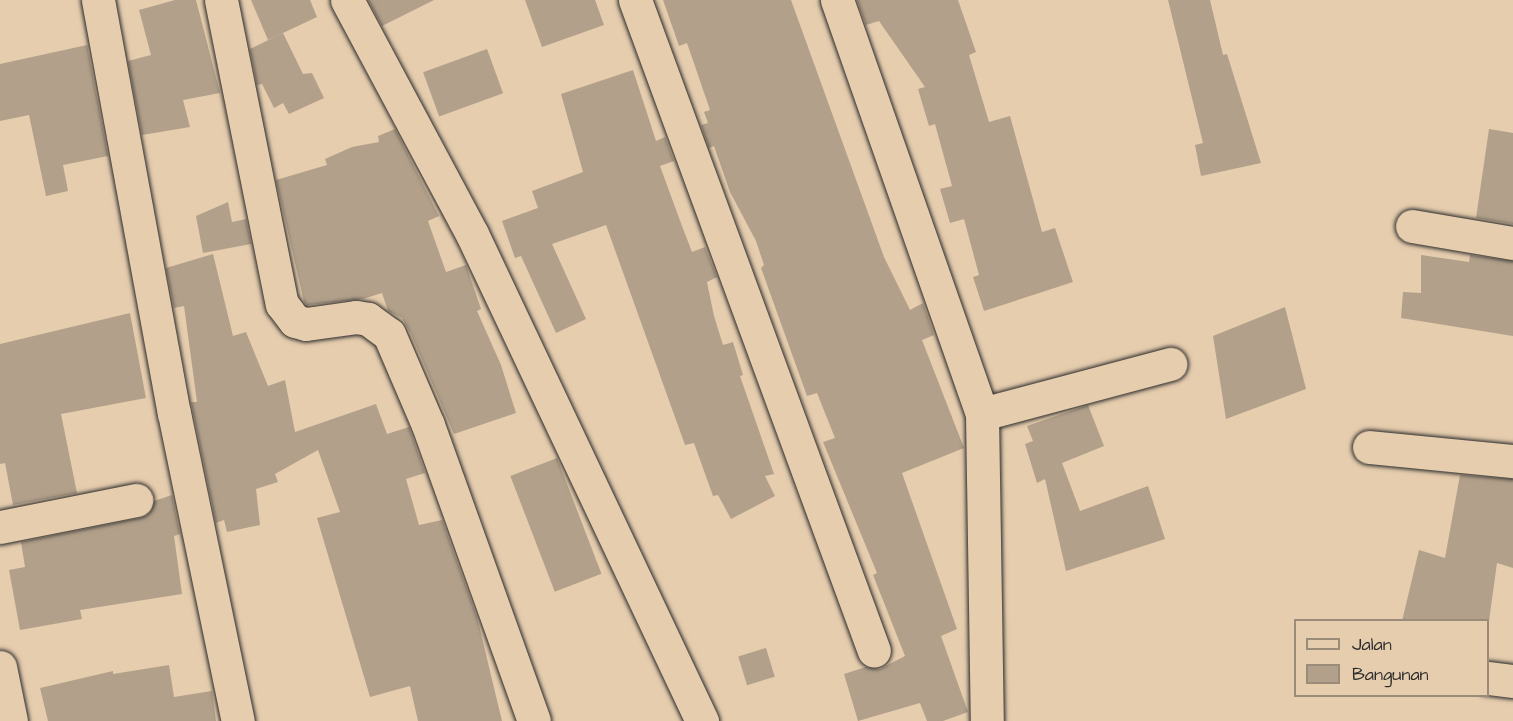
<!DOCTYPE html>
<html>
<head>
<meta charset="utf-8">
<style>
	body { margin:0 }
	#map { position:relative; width:1513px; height:721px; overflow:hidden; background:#e6cdae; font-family:"Architects Daughter",sans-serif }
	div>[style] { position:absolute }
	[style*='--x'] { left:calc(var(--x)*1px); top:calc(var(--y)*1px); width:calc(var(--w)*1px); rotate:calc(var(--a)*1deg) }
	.building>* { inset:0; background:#b2a08a; transform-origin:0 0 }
	.roads { filter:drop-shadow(0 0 2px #2b2b2b) drop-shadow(0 0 2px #2b2b2b) }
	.minor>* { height:33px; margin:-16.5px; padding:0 16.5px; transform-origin:16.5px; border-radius:16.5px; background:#e6cdae }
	span { translate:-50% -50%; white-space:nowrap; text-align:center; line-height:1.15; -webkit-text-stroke:4.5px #e6cdae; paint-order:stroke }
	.legend { position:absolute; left:1294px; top:619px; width:195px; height:78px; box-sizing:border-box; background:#e6cdae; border:2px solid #9b8c7a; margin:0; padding:8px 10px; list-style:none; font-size:18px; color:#2b2b2b }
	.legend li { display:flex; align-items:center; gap:12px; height:30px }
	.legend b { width:30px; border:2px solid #9b8c7a }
</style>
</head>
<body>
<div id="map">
	<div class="building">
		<i style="clip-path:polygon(175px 0,196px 0,220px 93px,183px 100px,190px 127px,142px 135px,128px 61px,151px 55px,139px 10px)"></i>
		<i style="clip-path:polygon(251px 0,310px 0,317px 17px,268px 40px)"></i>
		<i style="clip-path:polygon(368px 0,434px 0,382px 26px)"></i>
		<i style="clip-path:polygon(525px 0,595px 0,604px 25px,542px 47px)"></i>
		<i style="clip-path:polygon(663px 0,791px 0,884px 257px,910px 310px,923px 303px,934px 335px,922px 340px,964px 448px,902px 473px,957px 629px,941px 636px,968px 712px,943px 721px,927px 721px,920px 703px,858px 721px,844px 674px,866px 667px,880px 669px,905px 656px,873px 575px,877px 573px,823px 442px,835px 438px,817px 393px,807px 396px,761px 268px,764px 265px,756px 241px,730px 192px,714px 146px,709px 148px,701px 125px,708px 123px,704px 112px,710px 110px,687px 43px,679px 46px)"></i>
		<i style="clip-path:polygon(857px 0,958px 0,976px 52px,969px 55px,989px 122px,1010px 116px,1042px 232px,1055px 228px,1073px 282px,984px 311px,973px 277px,979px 275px,964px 219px,950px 223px,940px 189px,952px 186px,935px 124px,929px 126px,918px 89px,925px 87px,879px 21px,866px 25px)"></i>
		<i style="clip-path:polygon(1168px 0,1210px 0,1223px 55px,1227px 54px,1261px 163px,1201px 176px,1195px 145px,1203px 143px)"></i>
		<i style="clip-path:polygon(283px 33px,303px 74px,312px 73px,324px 98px,289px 114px,283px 103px,274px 108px,262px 84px,257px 85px,250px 49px)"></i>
		<i style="clip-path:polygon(87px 45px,108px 156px,63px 165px,68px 191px,46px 196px,29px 115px,0 121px,0 64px)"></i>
		<i style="left:487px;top:49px;width:47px;height:68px;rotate:70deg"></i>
		<i style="clip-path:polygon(633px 70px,656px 141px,665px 137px,674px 161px,660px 166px,682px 226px,692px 252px,705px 247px,717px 277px,707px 282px,714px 316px,723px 345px,733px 342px,743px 375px,740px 376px,774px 474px,765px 476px,775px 496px,731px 519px,718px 495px,713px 496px,694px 443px,685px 445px,606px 225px,552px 244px,586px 319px,556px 333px,521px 256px,515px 258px,502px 221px,538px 208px,532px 191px,583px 172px,561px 94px)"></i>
		<i style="clip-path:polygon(395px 129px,439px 216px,428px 221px,446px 272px,466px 265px,481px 309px,477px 311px,501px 365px,516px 413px,454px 434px,411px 334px,402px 318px,388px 311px,382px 293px,363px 299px,307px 305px,304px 302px,276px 180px,327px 165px,325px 159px,352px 147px,379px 142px,378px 136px)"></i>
		<i style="clip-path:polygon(1489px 129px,1513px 133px,1513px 224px,1476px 218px)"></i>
		<i style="clip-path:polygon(228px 202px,232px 222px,246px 219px,251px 244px,203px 253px,196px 216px)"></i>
		<i style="clip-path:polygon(213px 254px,233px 336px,246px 332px,268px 386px,285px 380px,295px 432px,376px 404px,387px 434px,409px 427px,425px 473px,406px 479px,419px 525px,442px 520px,477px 617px,502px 721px,418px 721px,410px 686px,370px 697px,317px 518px,340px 512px,318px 450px,275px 474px,278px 482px,256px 489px,260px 525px,227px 532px,224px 520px,216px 523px,191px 402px,197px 402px,184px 306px,174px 308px,166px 268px)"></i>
		<i style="clip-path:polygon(1421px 255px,1469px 262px,1470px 255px,1513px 261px,1513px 336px,1401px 318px,1403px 292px,1421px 293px)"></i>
		<i style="clip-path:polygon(1285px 307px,1306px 389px,1226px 419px,1213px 336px)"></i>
		<i style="clip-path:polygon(130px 313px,146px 398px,61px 414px,77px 493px,13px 505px,5px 463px,0 464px,0 344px)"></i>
		<i style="clip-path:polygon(1088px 405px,1104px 446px,1062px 463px,1080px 511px,1148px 486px,1165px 539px,1066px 571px,1045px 479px,1037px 483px,1025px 444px,1033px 441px,1027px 426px)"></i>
		<i style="left:557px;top:458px;width:124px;height:50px;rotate:69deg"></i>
		<i style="clip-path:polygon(1460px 475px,1513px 479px,1513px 568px,1497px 563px,1489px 621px,1402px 621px,1419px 550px,1445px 558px)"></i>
		<i style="clip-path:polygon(172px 495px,180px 534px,174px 536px,182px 594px,80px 610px,82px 619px,20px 630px,9px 570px,25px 567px,21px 542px,140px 518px,149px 514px,154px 501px)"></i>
		<i style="left:766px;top:648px;width:30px;height:29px;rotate:73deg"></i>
		<i style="clip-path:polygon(169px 665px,174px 697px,212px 691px,216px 721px,48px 721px,40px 688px,113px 671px,113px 674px)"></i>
	</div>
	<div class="roads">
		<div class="minor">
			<i style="--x:98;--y:0;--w:420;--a:79.6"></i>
			<i style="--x:174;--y:413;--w:315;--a:78.3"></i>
			<i style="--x:221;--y:0;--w:310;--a:78.7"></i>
			<i style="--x:282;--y:304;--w:21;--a:53"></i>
			<i style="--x:295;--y:321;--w:11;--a:15"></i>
			<i style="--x:306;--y:324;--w:50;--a:-8"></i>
			<i style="--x:356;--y:317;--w:12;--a:9"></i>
			<i style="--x:368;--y:319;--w:26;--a:36"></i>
			<i style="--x:389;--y:334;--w:99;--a:66.8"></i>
			<i style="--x:428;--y:425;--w:314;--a:70.3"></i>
			<i style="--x:347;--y:0;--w:265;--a:61.9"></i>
			<i style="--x:472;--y:234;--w:539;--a:64.72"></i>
			<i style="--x:635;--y:0;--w:693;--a:69.84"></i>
			<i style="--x:837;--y:0;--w:439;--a:70.7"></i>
			<i style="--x:982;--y:414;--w:307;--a:89.1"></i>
			<i style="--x:1412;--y:226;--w:102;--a:9.6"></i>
			<i style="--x:982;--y:414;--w:195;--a:-14.9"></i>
			<i style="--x:1369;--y:447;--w:145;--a:5.6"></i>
			<i style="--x:0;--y:527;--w:139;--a:-11.2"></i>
			<i style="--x:0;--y:667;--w:55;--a:78.5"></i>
			<i style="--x:1488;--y:678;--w:25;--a:7"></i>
		</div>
	</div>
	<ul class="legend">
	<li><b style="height:8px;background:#e6cdae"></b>Jalan</li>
	<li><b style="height:16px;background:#b2a08a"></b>Bangunan</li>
	</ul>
</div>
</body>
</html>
